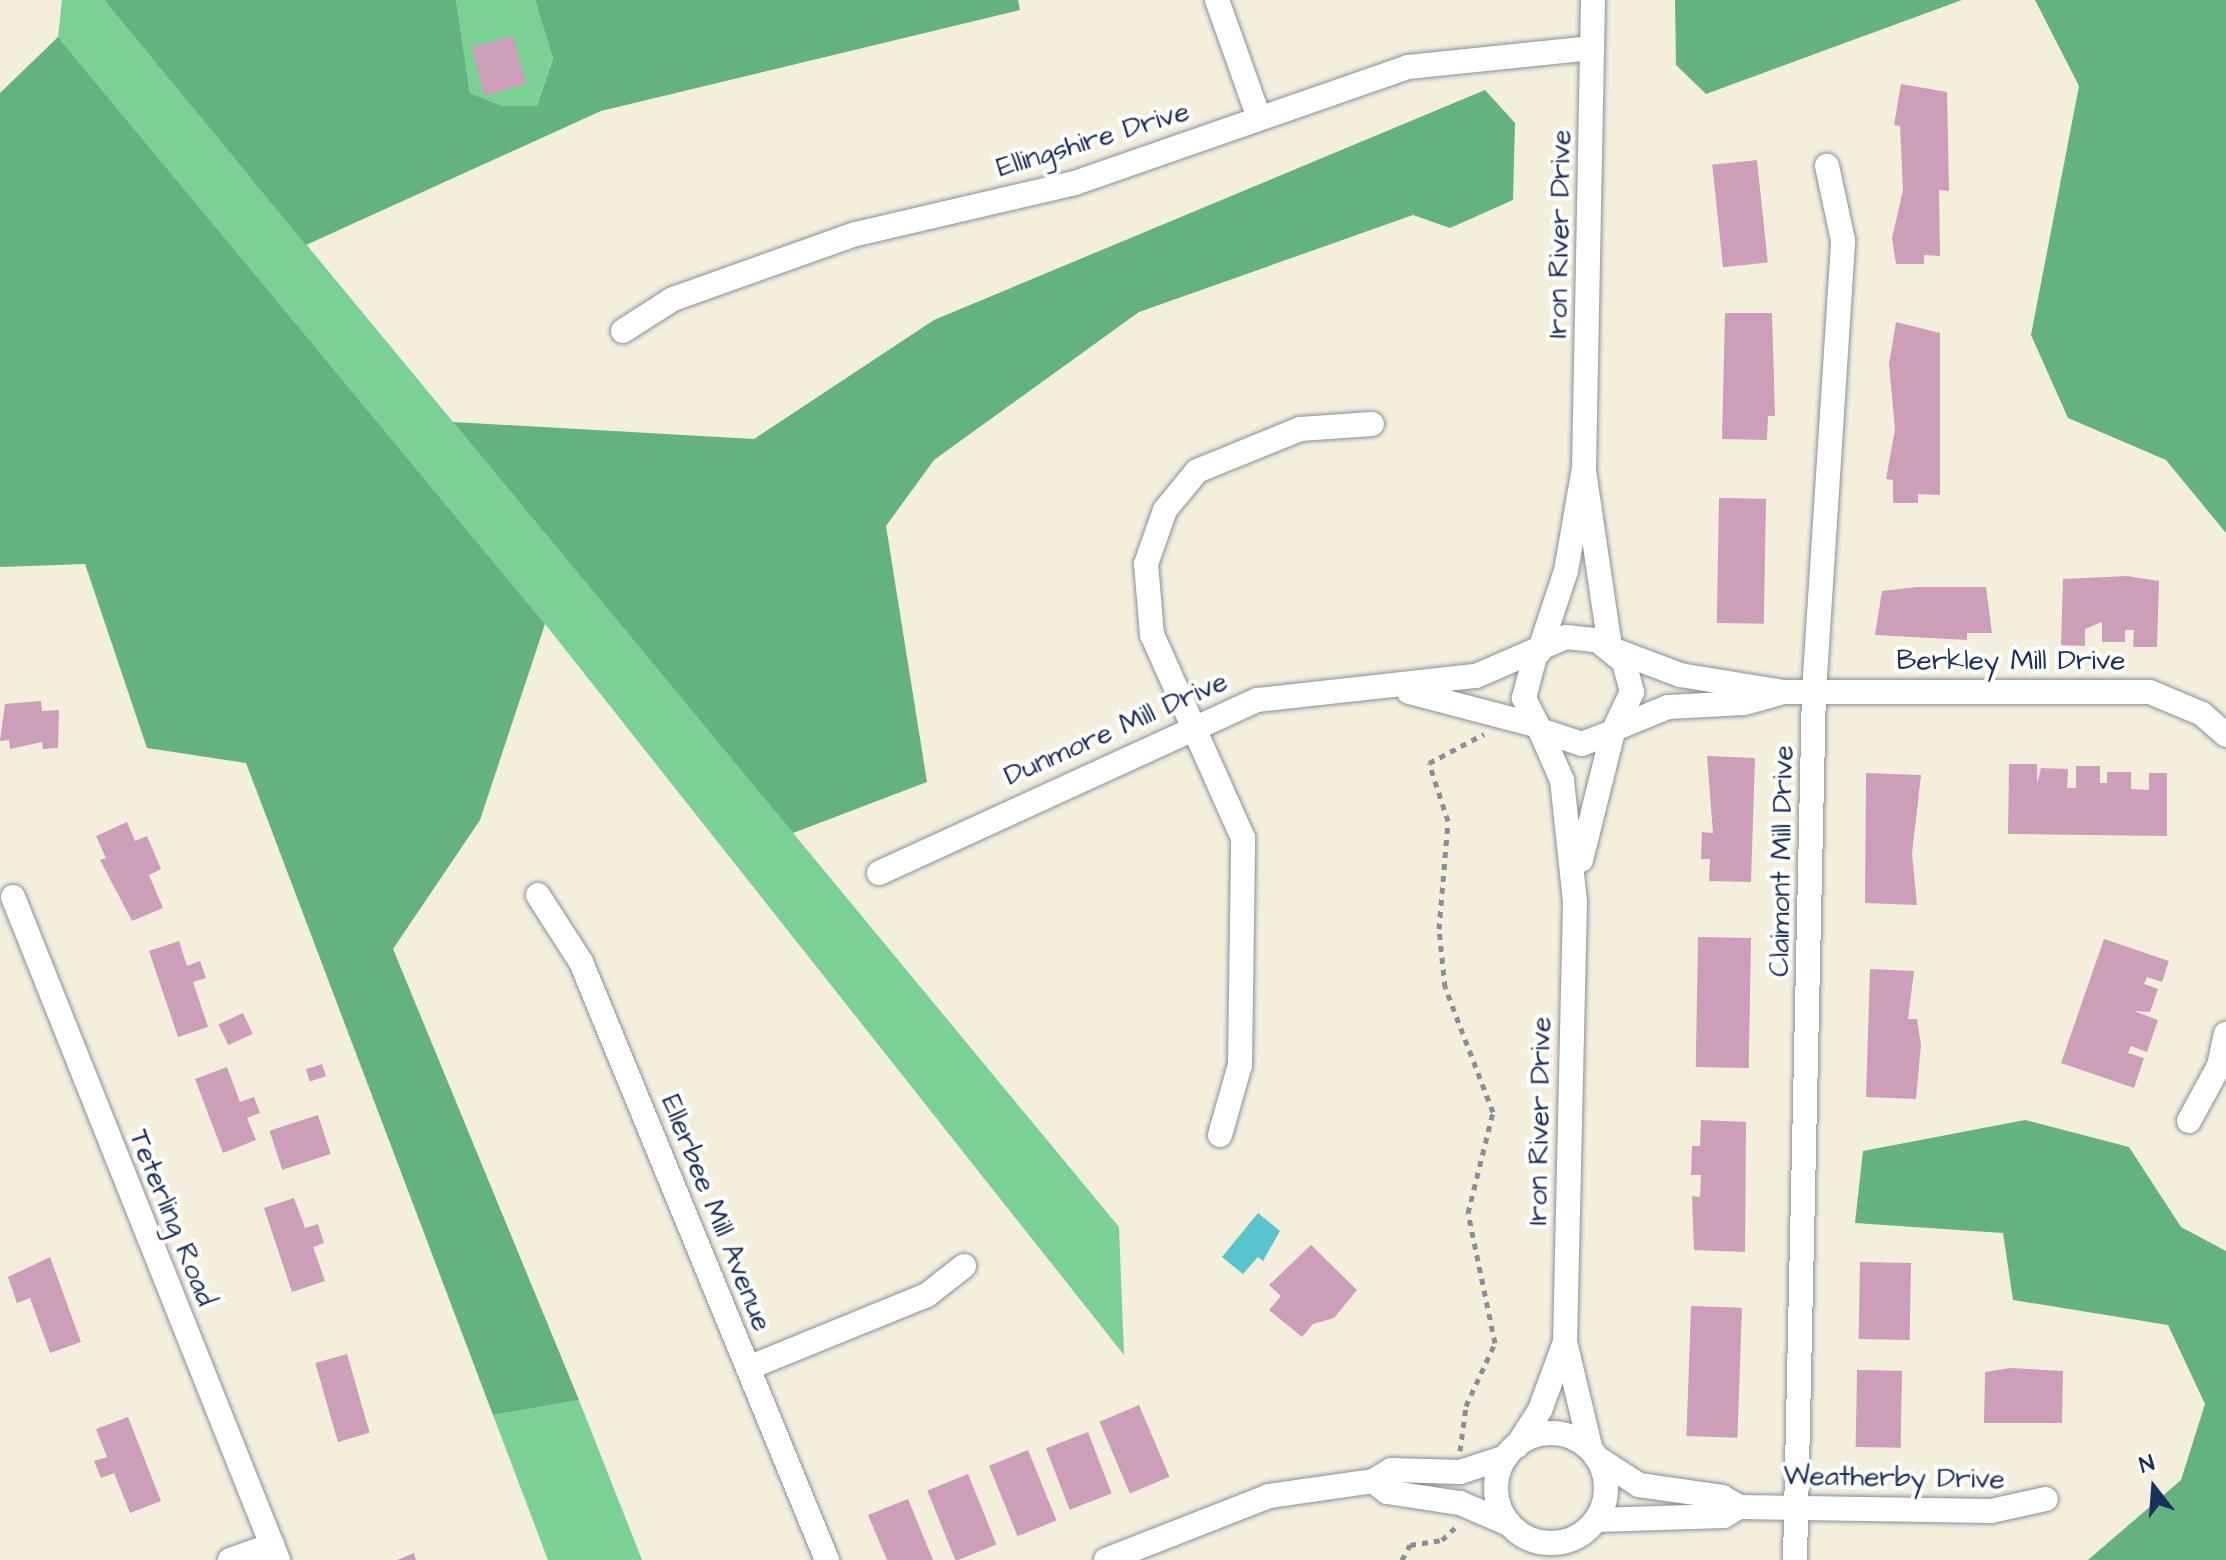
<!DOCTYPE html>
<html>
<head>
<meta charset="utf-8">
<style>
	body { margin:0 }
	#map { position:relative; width:2226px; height:1560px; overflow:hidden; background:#f3efdc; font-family:"Architects Daughter",sans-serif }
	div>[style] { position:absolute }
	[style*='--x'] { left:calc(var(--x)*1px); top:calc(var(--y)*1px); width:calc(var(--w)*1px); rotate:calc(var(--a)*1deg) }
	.green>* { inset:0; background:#7bd094 }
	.forest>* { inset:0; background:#64b27e }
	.water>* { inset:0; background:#58c5cd }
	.building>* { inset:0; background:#cc9eb9; transform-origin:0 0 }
	.path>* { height:5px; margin-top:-2.5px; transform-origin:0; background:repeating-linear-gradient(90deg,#878f9d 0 6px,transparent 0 12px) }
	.roads { filter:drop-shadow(0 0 2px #878f9d) drop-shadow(0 0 2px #878f9d) }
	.minor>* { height:24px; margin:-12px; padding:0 12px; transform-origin:12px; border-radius:12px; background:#fff }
	.minor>.ring { margin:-12px; padding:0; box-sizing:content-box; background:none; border:24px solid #fff; border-radius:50% }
	span { translate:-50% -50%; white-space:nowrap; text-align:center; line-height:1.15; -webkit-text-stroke:8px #fff; paint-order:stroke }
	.street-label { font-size:28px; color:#1b2f5e }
	.north { position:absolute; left:2114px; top:1448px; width:80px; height:80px; -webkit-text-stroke:6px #fff; paint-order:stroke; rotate:343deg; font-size:22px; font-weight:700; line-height:32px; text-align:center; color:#1b2f5e }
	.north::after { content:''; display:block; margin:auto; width:28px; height:36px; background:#1b2f5e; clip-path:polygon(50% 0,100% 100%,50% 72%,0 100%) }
</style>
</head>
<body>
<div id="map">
	<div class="green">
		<i style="clip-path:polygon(62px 0,104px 0,1119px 1227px,1124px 1355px,545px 624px,58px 37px)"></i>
		<i style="clip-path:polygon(456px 0,535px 0,553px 57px,537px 106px,502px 106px,470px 93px)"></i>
		<i style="clip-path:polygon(579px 1400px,642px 1560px,548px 1560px,493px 1415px)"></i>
	</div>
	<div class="forest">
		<i style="clip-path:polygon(104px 0,456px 0,470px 93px,502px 106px,537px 106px,553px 58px,535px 0,1018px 0,1020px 10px,601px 111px,306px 245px)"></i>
		<i style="clip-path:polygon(1675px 0,1962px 0,1706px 94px,1676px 65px)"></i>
		<i style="clip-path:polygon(2035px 0,2226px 0,2226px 533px,2166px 460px,2068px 418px,2031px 335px,2079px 86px)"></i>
		<i style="clip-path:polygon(58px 37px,545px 624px,480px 820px,393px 949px,579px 1400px,493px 1415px,246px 763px,147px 748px,85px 564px,0 567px,0 93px)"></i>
		<i style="clip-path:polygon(1485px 90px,1515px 123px,1513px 200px,1450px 228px,1413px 215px,1139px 312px,934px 460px,886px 526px,927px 782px,793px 833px,453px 422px,754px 439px,934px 320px)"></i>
		<i style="clip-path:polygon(2025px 1120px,2129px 1147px,2181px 1227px,2226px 1251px,2226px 1560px,2088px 1560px,2181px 1480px,2205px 1404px,2168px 1325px,2013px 1300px,2003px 1233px,1855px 1223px,1863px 1151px)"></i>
	</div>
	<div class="water">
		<i style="clip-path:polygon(1258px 1213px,1280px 1231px,1263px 1261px,1258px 1257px,1243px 1274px,1222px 1257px)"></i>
	</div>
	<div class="building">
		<i style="left:513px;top:36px;width:50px;height:43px;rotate:75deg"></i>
		<i style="clip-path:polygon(1901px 84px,1947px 92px,1949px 191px,1939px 190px,1940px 256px,1924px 255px,1924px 264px,1896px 264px,1892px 238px,1903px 190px,1900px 126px,1894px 125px)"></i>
		<i style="left:1757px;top:160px;width:103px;height:45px;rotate:84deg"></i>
		<i style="clip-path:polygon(1725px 313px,1772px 313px,1775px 416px,1768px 416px,1767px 440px,1722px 439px)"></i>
		<i style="clip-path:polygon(1896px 322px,1940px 333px,1940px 495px,1918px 494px,1918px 503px,1893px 503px,1893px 480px,1886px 479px,1895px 429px,1889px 364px)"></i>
		<i style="left:1719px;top:498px;width:47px;height:125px;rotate:1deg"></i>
		<i style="clip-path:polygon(2127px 576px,2159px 581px,2157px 647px,2133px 647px,2134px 630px,2125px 630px,2125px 642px,2102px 642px,2102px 622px,2085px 629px,2085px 646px,2061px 645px,2063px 579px)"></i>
		<i style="clip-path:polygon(1917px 587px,1986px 587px,1992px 633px,1967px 633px,1967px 640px,1875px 635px,1882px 591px)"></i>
		<i style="clip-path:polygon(41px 701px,42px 711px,59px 710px,58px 748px,43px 749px,42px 742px,10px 749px,9px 740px,0 741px,5px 704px)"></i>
		<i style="clip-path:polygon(1707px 756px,1755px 758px,1751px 882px,1709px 881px,1710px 859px,1701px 859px,1702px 832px,1713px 833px)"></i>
		<i style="clip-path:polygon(2009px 764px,2037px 764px,2037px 784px,2041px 768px,2068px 769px,2067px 788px,2076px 788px,2076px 766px,2100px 766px,2100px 783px,2107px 783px,2107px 772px,2131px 772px,2131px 789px,2149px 790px,2149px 773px,2167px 773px,2167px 836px,2008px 834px)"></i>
		<i style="clip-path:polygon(1866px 773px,1921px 775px,1912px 854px,1917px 905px,1865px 903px)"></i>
		<i style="clip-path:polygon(127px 822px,135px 841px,147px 836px,161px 869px,149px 875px,163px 908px,132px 921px,100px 860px,106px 858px,96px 836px)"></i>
		<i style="left:1698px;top:937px;width:53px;height:130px;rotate:1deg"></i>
		<i style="clip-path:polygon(2104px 939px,2169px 961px,2162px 982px,2147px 977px,2144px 984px,2158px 989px,2150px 1012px,2134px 1011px,2158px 1020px,2147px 1052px,2131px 1046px,2128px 1053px,2144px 1058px,2134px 1088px,2061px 1063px)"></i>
		<i style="clip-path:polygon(179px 941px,187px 966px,200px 961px,206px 978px,193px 982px,208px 1027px,178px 1037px,149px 951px)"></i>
		<i style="clip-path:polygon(1870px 969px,1914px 971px,1908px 1019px,1917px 1019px,1921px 1045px,1916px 1099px,1866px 1097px)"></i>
		<i style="left:243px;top:1013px;width:23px;height:27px;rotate:65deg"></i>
		<i style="left:322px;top:1064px;width:13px;height:17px;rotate:72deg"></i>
		<i style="clip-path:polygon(227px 1067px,240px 1102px,254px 1097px,260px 1113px,247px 1118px,256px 1140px,223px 1153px,195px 1079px)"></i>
		<i style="left:318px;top:1115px;width:41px;height:51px;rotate:72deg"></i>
		<i style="clip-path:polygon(1701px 1120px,1746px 1122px,1745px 1252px,1694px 1250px,1692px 1196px,1700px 1197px,1701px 1175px,1691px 1175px,1692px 1146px,1700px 1146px)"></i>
		<i style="clip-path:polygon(294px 1198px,305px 1228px,318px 1224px,324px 1243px,313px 1247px,325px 1281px,292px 1292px,264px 1208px)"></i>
		<i style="clip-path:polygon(1311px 1245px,1357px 1290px,1334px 1318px,1313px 1324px,1302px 1337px,1269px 1310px,1281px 1296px,1269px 1285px)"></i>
		<i style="clip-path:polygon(50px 1257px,81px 1342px,50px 1353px,30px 1298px,17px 1303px,8px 1277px)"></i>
		<i style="left:1860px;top:1262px;width:51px;height:77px;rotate:1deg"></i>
		<i style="left:1691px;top:1306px;width:51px;height:130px;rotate:2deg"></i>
		<i style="left:347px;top:1354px;width:82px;height:33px;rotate:74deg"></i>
		<i style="clip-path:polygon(2011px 1368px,2063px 1371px,2062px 1423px,1984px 1423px,1985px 1372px)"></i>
		<i style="left:1857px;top:1370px;width:45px;height:77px;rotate:1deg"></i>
		<i style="left:1139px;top:1405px;width:78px;height:43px;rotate:67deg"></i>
		<i style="clip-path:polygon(128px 1417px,161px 1501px,130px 1513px,114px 1473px,101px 1478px,94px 1461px,107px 1457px,96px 1429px)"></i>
		<i style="left:1088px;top:1432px;width:66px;height:45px;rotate:69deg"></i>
		<i style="left:1028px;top:1450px;width:76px;height:42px;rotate:68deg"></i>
		<i style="left:968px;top:1474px;width:76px;height:44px;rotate:68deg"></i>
		<i style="clip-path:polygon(908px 1499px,933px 1560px,887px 1560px,868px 1515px)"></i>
		<i style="clip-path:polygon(414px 1553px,416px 1560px,397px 1560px)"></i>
	</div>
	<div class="path">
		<i style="--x:1460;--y:1451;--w:45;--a:-82.4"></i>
		<i style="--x:1466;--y:1406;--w:69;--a:-65.3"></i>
		<i style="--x:1495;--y:1343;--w:133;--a:-101.7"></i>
		<i style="--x:1468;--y:1213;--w:104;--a:-76.1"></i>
		<i style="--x:1493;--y:1112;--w:134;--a:-111"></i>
		<i style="--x:1445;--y:987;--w:58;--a:-95.9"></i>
		<i style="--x:1439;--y:929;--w:108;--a:-85.2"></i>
		<i style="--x:1448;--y:821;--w:61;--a:-108.1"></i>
		<i style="--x:1429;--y:763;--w:62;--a:-27.8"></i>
		<i style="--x:1402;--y:1560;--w:17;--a:-62"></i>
		<i style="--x:1410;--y:1545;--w:32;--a:-9"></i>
		<i style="--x:1442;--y:1540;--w:19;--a:-43"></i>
	</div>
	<div class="roads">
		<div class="minor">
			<i style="--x:1217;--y:0;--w:125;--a:70.4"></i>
			<i style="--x:623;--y:331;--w:59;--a:-32.6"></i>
			<i style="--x:673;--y:299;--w:194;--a:-19.6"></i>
			<i style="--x:856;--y:234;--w:225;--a:-13.1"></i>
			<i style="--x:1075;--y:183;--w:353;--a:-19.2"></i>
			<i style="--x:1408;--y:67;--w:185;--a:-5.9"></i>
			<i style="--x:1584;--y:471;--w:178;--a:81.6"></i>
			<i style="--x:1614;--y:650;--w:71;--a:20.7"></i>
			<i style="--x:1680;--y:675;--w:105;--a:9.3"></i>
			<i style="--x:1784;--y:692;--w:41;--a:164.6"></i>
			<i style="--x:1744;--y:703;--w:76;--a:177"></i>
			<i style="--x:1668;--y:707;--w:55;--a:157.6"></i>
			<i style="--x:1539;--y:652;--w:85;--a:-71.6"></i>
			<i style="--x:1566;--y:571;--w:105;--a:-80.1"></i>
			<i style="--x:1584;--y:468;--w:468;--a:-88.9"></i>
			<i style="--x:1409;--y:692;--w:130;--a:14.7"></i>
			<i style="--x:1784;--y:692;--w:366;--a:0"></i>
			<i style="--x:2150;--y:692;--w:56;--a:22.9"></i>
			<i style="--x:2202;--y:714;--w:32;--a:41"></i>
			<i style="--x:1540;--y:730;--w:55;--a:66.3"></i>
			<i style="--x:1562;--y:780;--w:123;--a:83.9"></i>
			<i style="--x:1575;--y:902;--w:440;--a:91.3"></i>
			<i style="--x:1565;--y:1342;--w:111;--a:76.5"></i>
			<i style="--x:1581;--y:860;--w:132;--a:-76"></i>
			<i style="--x:879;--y:873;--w:416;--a:-24.6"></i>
			<i style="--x:1257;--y:700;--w:220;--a:-6.3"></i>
			<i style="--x:1476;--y:676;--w:98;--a:-23.4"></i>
			<i style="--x:1566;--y:637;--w:31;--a:6"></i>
			<i style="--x:1597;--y:640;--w:35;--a:39"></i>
			<i style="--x:1624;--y:662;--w:31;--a:75"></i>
			<i style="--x:1632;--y:692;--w:44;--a:115.4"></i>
			<i style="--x:1613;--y:732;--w:33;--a:159"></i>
			<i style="--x:1582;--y:744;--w:44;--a:-161.6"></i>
			<i style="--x:1540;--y:730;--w:36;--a:-117"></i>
			<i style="--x:1524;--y:698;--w:43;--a:-75.3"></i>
			<i style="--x:538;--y:895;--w:80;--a:57.3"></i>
			<i style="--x:581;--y:962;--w:647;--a:67.64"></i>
			<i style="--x:13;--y:897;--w:714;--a:68.21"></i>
			<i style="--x:2189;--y:1121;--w:63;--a:-61.4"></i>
			<i style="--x:2219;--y:1066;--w:33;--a:-78"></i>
			<i style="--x:1220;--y:1135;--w:73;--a:-74.1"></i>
			<i style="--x:1240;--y:1065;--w:227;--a:-89.2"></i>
			<i style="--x:1243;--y:838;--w:222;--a:-114.1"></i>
			<i style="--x:1152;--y:635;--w:71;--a:-94.8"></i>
			<i style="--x:1146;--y:564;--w:57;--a:-70.6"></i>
			<i style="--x:1165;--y:510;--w:50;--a:-50.6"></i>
			<i style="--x:1197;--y:471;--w:111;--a:-22.2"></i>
			<i style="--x:1300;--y:429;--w:72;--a:-4"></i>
			<i style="--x:748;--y:1368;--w:193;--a:-22.2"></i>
			<i style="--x:927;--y:1295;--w:47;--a:-38.1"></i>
			<i class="ring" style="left:1496px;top:1433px;width:86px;height:86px"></i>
			<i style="--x:1517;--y:1446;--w:43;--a:-57.4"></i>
			<i style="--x:1540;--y:1410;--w:72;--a:-69.8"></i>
			<i style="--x:1596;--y:1457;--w:51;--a:33.1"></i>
			<i style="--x:1639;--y:1485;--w:84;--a:8.2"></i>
			<i style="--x:1722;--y:1497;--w:20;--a:30"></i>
			<i style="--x:1739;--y:1507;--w:252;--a:0.9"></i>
			<i style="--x:1991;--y:1511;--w:56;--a:-12.3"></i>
			<i style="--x:1373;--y:1481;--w:18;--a:38"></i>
			<i style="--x:1387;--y:1492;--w:74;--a:8.6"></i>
			<i style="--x:1460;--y:1503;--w:53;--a:23.2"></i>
			<i style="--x:1596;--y:1520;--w:128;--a:-1.8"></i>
			<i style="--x:1724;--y:1516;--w:17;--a:-31"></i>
			<i style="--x:230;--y:1560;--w:45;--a:-19.7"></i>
			<i style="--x:1106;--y:1560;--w:175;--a:-21.4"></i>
			<i style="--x:1269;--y:1496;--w:105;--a:-8.2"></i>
			<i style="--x:1373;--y:1481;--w:21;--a:-31"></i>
			<i style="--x:1391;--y:1470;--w:69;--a:1.7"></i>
			<i style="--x:1460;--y:1472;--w:48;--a:-18.1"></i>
			<i style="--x:1795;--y:1560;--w:868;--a:-88.75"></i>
			<i style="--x:1814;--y:692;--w:453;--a:-86.3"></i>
			<i style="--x:1843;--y:240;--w:76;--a:-102.2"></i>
		</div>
	</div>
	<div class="street-label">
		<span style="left:1093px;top:140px;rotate:-17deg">Ellingshire Drive</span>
		<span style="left:1560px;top:234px;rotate:-89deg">Iron River Drive</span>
		<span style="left:2011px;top:661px">Berkley Mill Drive</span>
		<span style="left:1116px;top:729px;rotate:-24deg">Dunmore Mill Drive</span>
		<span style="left:1782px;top:861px;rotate:-89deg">Claimont Mill Drive</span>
		<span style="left:1540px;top:1121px;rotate:-89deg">Iron River Drive</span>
		<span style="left:716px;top:1213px;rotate:68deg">Ellerbee Mill Avenue</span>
		<span style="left:172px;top:1218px;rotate:68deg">Teterling Road</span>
		<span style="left:1894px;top:1478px;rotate:1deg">Weatherby Drive</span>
	</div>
	<div class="north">N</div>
</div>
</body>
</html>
